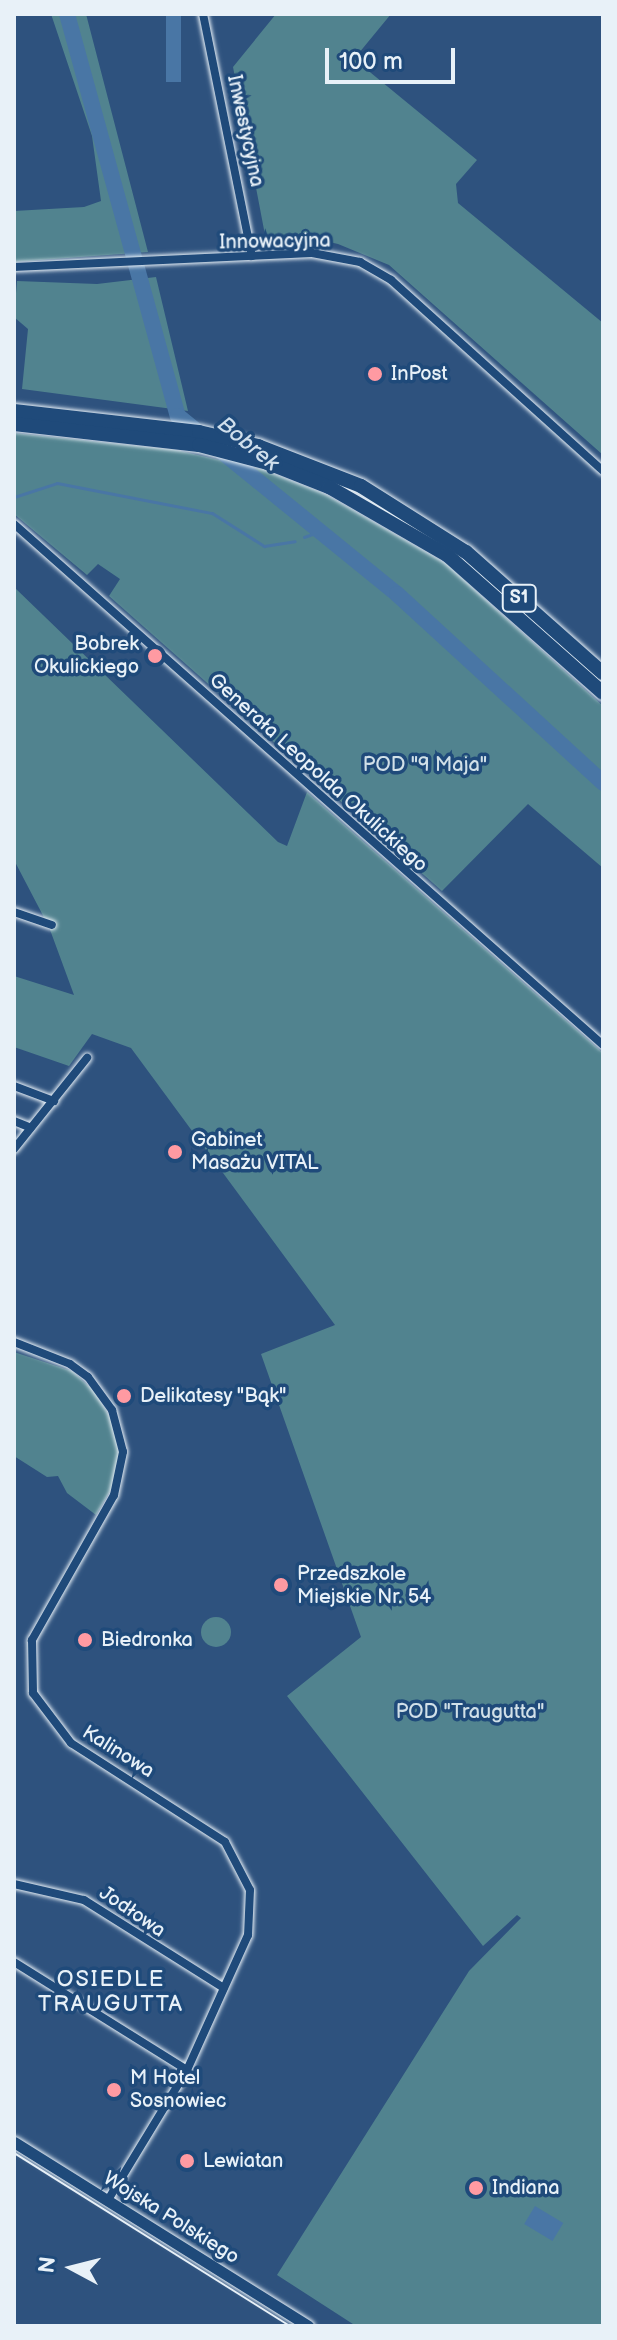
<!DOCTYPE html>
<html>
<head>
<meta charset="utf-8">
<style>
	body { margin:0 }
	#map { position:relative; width:617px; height:2340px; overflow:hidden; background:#2e527e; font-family:"Balsamiq Sans",sans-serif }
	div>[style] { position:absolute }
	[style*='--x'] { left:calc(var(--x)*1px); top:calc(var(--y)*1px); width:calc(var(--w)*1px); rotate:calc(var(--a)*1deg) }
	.green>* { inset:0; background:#51838f }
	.round { border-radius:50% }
	.water>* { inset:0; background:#4976a5; transform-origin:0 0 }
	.stream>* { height:3px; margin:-1.5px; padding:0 1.5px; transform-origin:1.5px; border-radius:1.5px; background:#4976a5 }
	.river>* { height:16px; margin:-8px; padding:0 8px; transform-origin:8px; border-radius:8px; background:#4976a5 }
	.roads { filter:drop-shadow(0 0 2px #e8f1f8) drop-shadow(0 0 2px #e8f1f8) }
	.street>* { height:8px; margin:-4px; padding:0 4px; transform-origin:4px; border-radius:4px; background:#1f4a7a }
	.secondary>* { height:11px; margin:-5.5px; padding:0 5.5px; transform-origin:5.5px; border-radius:5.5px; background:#1f4a7a }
	.highway>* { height:14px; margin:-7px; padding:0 7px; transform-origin:7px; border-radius:7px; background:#1f4a7a }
	.tram>* { height:2px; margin:-1px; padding:0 1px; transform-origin:1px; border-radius:1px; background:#e8f1f8 }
	.dots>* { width:22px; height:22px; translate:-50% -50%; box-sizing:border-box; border:4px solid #1f4a7a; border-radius:50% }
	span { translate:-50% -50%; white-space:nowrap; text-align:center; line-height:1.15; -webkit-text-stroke:7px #1f4a7a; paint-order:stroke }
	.shield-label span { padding:2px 6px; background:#1f4a7a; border:2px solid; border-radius:6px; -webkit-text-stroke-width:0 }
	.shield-label { font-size:18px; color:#e8f1f8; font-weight:700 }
	.street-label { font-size:20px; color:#e8f1f8 }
	.poi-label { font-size:20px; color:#e8f1f8 }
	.left { translate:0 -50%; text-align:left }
	.right { translate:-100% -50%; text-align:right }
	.park-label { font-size:20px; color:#d1e0e8 }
	.water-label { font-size:22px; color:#d0dfec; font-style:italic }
	.neighbourhood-label { font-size:22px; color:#e8f1f8; letter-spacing:2px }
	.frame { position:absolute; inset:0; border:16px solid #e8f1f8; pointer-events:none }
	.north { position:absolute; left:32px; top:2228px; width:80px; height:80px; -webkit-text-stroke:6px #1f4a7a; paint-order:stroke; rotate:277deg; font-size:22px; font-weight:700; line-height:32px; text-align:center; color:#e8f1f8 }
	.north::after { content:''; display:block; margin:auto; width:28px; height:36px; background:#e8f1f8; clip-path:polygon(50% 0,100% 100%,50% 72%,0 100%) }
	.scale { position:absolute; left:325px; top:48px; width:130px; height:36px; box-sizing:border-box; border:4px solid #e8f1f8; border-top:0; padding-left:10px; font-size:24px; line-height:28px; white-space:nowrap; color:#e8f1f8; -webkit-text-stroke:6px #1f4a7a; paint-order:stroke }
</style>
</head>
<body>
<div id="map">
	<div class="green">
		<i style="clip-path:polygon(51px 14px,86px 14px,148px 252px,14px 262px,14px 211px,84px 207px,101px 201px,92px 136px)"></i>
		<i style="clip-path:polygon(276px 14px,391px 14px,354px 59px,477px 160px,456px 184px,458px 203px,603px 323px,603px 455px,389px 265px,338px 244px,308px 237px,272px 242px,265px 235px,233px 67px)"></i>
		<i style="clip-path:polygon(156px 277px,188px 411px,22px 389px,28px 329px,14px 317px,17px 281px,97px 284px)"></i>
		<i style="clip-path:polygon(14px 433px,176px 450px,264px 470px,325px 494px,445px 563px,603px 706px,603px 868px,528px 804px,442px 891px,109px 596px,120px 579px,98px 564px,87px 575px,14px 514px)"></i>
		<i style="clip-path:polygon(14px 587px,278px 842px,287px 846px,307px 792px,603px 1053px,603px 2326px,356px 2326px,277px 2275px,469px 1971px,521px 1918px,517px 1915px,483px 1946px,287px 1696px,361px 1637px,261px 1354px,335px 1325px,131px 1048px,92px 1034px,69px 1066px,14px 1047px,14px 976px,74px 995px,49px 927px,14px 860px)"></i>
		<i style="clip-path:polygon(14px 1352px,72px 1371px,95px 1392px,111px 1419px,119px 1443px,118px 1466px,113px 1486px,96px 1515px,67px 1493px,58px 1476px,47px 1477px,14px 1456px)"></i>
		<i class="round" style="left:201px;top:1617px;width:30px;height:30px"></i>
	</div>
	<div class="water">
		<i style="left:166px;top:14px;width:15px;height:68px"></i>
		<i style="left:535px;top:2206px;width:33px;height:21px;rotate:31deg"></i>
	</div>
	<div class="stream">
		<i style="--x:14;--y:497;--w:45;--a:-18"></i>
		<i style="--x:57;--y:483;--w:158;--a:11"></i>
		<i style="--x:212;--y:513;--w:62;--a:32.4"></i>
		<i style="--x:264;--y:546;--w:31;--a:-9"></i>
		<i style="--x:304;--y:537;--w:15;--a:-20"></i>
	</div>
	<div class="river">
		<i style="--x:67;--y:14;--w:417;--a:74.6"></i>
		<i style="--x:178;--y:416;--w:282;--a:39.1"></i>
		<i style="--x:397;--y:594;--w:280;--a:42.5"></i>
	</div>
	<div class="roads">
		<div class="street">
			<i style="--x:203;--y:14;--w:247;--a:78.6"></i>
			<i style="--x:14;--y:267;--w:298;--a:-2.7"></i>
			<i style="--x:312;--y:253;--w:49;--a:10.6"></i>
			<i style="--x:360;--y:262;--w:36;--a:30"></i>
			<i style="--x:391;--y:280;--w:285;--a:42"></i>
			<i style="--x:14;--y:524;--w:786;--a:41.49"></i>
			<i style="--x:14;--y:912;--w:40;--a:18.9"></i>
			<i style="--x:14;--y:1086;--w:43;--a:20.6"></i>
			<i style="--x:14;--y:1121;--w:18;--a:22"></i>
			<i style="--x:14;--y:1149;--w:117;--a:-51.3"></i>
			<i style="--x:14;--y:1342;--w:60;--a:21.4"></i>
			<i style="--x:70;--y:1364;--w:22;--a:36"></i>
			<i style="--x:88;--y:1377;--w:41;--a:54"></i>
			<i style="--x:112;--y:1410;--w:43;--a:75.3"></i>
			<i style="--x:123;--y:1452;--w:44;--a:101.8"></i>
			<i style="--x:114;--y:1495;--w:167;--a:119.5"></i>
			<i style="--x:32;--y:1640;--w:53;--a:88.9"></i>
			<i style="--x:33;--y:1693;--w:63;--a:52.8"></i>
			<i style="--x:71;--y:1743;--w:183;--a:32.7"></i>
			<i style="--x:225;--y:1842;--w:54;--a:62.5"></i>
			<i style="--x:250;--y:1890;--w:45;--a:92.5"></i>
			<i style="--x:248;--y:1935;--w:148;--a:114.3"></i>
			<i style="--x:187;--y:2070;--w:152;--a:121.3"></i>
			<i style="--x:14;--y:1884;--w:72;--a:12.9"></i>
			<i style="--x:84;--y:1900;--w:165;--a:32.2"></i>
			<i style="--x:14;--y:1962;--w:204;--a:32"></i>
		</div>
		<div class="secondary">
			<i style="--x:14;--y:2142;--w:347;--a:32"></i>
		</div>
		<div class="highway">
			<i style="--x:14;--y:411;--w:186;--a:6.5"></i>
			<i style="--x:199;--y:432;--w:61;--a:13.3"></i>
			<i style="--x:258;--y:446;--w:110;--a:21.2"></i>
			<i style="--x:361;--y:486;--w:124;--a:32.2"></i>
			<i style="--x:466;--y:552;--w:183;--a:41.5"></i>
			<i style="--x:14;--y:424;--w:186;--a:6.5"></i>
			<i style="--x:199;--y:445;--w:71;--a:14.6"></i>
			<i style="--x:268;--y:463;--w:66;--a:21.5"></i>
			<i style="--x:329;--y:487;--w:136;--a:30"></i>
			<i style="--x:447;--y:555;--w:208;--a:41.5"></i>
		</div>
	</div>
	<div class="tram">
		<i style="--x:14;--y:2153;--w:326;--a:32.1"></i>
	</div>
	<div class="dots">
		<i style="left:375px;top:374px;background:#ff9aa2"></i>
		<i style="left:155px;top:656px;background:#ff9aa2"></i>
		<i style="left:175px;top:1152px;background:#ff9aa2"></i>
		<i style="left:124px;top:1396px;background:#ff9aa2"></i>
		<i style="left:281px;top:1585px;background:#ff9aa2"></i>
		<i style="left:85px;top:1640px;background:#ff9aa2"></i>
		<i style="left:114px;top:2090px;background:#ff9aa2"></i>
		<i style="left:187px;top:2161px;background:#ff9aa2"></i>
		<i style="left:476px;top:2188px;background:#ff9aa2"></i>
	</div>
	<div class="shield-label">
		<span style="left:519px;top:598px">S1</span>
	</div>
	<div class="street-label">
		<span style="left:245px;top:131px;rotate:78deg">Inwestycyjna</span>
		<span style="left:275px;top:242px;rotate:-1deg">Innowacyjna</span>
		<span style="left:318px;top:773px;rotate:42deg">Generała Leopolda Okulickiego</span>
		<span style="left:118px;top:1752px;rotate:32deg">Kalinowa</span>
		<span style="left:132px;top:1912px;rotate:34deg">Jodłowa</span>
		<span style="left:171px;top:2218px;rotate:32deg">Wojska Polskiego</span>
	</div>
	<div class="poi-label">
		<span class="left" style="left:391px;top:374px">InPost</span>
		<span class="right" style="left:139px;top:656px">Bobrek<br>Okulickiego</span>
		<span class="left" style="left:191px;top:1152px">Gabinet<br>Masażu VITAL</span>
		<span class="left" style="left:140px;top:1396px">Delikatesy "Bąk"</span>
		<span class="left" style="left:297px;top:1586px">Przedszkole<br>Miejskie Nr. 54</span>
		<span class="left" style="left:101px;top:1640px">Biedronka</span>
		<span class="left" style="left:130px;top:2090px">M Hotel<br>Sosnowiec</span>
		<span class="left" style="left:203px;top:2161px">Lewiatan</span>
		<span class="left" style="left:492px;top:2188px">Indiana</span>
	</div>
	<div class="park-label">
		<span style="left:425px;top:765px">POD "9 Maja"</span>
		<span style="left:470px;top:1712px">POD "Traugutta"</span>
	</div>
	<div class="water-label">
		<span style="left:248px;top:444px;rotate:39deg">Bobrek</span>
	</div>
	<div class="neighbourhood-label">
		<span style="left:111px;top:1992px">OSIEDLE<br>TRAUGUTTA</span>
	</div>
	<div class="frame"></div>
	<div class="north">N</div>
	<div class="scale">100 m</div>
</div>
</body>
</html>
